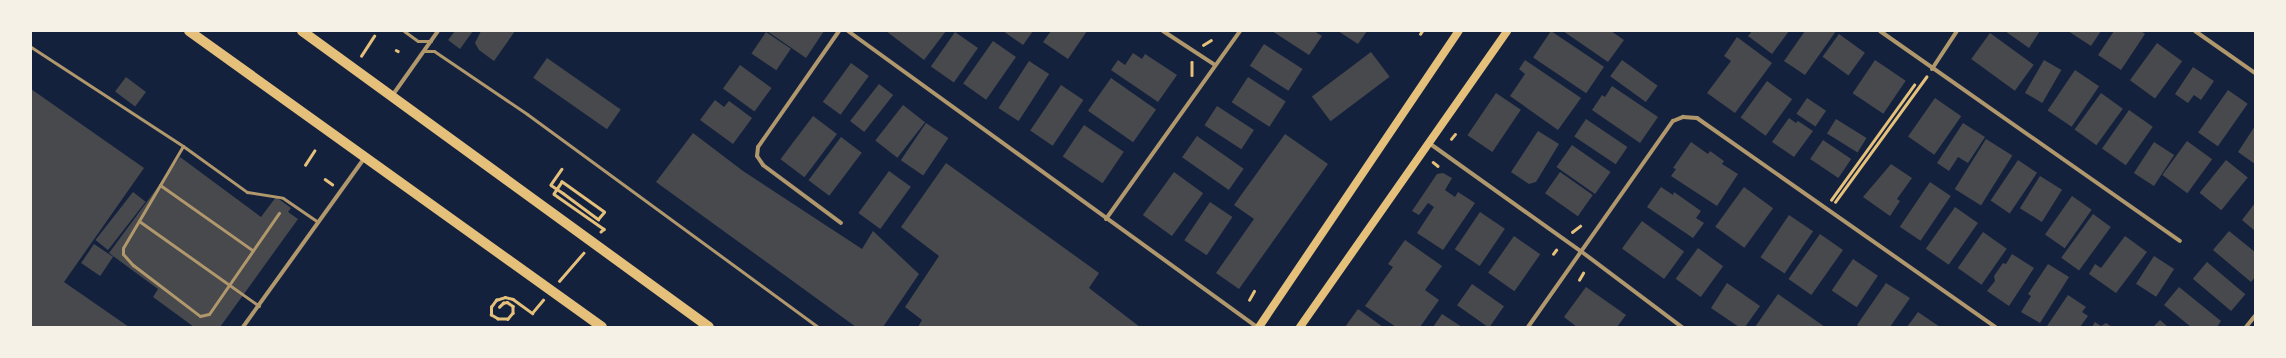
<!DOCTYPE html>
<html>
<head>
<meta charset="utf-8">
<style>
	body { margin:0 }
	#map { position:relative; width:2286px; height:358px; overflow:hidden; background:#14213d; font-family:Merriweather,serif }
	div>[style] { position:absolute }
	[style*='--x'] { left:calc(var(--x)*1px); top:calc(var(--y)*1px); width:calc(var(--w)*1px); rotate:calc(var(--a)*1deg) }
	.building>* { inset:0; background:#48494c; transform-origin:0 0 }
	.path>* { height:2.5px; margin:-1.25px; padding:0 1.25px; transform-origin:1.25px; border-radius:1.25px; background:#e5c07b }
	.service>* { height:3px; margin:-1.5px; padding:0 1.5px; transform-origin:1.5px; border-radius:1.5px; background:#b1986c }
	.minor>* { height:4px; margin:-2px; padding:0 2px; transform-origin:2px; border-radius:2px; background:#b1986c }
	.secondary>* { height:8px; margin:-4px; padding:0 4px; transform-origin:4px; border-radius:4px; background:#e5c07b }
	.primary>* { height:10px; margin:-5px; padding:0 5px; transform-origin:5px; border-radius:5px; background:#e5c07b }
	span { translate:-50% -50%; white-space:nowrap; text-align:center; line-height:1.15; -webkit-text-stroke:4px #f6f1e7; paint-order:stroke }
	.frame { position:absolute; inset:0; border:32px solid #f6f1e7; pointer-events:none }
</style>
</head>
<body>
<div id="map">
	<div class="building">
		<i style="clip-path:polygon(455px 31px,473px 31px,460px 49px,448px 40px)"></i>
		<i style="clip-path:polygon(481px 31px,515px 31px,494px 61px,479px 50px,475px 43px)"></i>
		<i style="clip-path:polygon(767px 31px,824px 31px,806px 58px)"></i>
		<i style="clip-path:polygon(886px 31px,946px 31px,924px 60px)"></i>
		<i style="clip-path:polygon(1003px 31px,1033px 31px,1023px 45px)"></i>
		<i style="clip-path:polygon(1051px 31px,1087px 31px,1068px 59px,1043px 42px)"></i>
		<i style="clip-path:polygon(1272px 31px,1314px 31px,1322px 36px,1309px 55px)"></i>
		<i style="clip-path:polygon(1338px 31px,1367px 31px,1358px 44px)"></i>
		<i style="left:1551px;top:31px;width:64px;height:32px;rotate:34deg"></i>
		<i style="clip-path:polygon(1563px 31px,1611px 31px,1624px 40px,1608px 62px)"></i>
		<i style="clip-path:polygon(1752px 31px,1789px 31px,1772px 54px,1748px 36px)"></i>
		<i style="clip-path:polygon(1805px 31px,1836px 31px,1805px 75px,1784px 61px)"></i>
		<i style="clip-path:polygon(2005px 31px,2040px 31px,2029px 48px)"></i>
		<i style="clip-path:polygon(2068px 31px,2101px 31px,2091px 46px)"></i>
		<i style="clip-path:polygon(2114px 31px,2141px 31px,2145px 34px,2121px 70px,2098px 55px)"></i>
		<i style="left:766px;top:32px;width:30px;height:26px;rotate:34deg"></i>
		<i style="left:955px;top:32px;width:28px;height:42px;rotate:35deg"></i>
		<i style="left:1990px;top:33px;width:54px;height:32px;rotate:36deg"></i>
		<i style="left:1839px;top:34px;width:32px;height:28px;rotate:36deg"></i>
		<i style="clip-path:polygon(1737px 37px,1772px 63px,1735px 113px,1707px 93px,1731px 61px,1724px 56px)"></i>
		<i style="left:993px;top:41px;width:28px;height:52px;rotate:35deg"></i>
		<i style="left:2157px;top:43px;width:31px;height:46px;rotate:36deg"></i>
		<i style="left:1264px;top:44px;width:46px;height:26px;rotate:33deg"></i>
		<i style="left:1371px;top:52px;width:31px;height:74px;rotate:53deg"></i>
		<i style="clip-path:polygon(1133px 53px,1142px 59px,1145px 54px,1177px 75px,1158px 102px,1111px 70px,1118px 60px,1125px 65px)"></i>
		<i style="left:547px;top:58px;width:90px;height:24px;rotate:35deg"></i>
		<i style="clip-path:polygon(1525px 60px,1581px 98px,1558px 130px,1510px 96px,1525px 74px,1519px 69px)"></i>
		<i style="left:1622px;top:60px;width:44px;height:20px;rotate:36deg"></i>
		<i style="left:1875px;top:60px;width:37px;height:40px;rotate:34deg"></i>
		<i style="left:2044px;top:60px;width:20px;height:38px;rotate:30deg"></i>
		<i style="left:1029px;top:61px;width:24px;height:56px;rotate:33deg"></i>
		<i style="left:851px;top:63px;width:22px;height:48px;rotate:36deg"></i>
		<i style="left:740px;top:65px;width:39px;height:29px;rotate:36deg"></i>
		<i style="clip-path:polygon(2193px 67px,2214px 81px,2201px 100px,2194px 95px,2188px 103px,2175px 94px)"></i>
		<i style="left:2075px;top:70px;width:29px;height:49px;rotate:34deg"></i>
		<i style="left:126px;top:77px;width:25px;height:18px;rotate:37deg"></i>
		<i style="left:1248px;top:77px;width:45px;height:30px;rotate:33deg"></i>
		<i style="left:1111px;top:78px;width:55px;height:40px;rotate:35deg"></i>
		<i style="left:1767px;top:81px;width:31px;height:45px;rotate:36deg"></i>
		<i style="left:879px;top:84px;width:18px;height:47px;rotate:38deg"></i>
		<i style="left:1061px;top:85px;width:27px;height:55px;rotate:34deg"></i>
		<i style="clip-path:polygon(1612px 86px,1658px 117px,1640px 143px,1592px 110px,1602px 95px,1605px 97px)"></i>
		<i style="clip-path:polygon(31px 89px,144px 168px,64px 282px,129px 327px,31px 327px)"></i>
		<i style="left:2228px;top:90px;width:24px;height:52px;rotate:35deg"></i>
		<i style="left:1496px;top:93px;width:30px;height:51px;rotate:34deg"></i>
		<i style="left:2101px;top:93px;width:27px;height:45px;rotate:36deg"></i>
		<i style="left:1807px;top:98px;width:23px;height:19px;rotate:34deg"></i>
		<i style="left:1935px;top:98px;width:32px;height:47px;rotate:35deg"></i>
		<i style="clip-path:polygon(715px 100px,724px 107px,729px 101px,752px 118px,733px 144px,700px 120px)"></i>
		<i style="left:903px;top:105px;width:28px;height:45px;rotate:38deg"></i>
		<i style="left:1217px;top:106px;width:44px;height:23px;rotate:33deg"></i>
		<i style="left:2129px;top:110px;width:29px;height:47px;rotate:35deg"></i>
		<i style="left:813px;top:116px;width:30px;height:54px;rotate:37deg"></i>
		<i style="clip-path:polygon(1789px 118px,1796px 123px,1798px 121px,1813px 131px,1794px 157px,1772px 142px)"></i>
		<i style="left:1586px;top:119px;width:50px;height:21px;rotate:34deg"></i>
		<i style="left:1836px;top:119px;width:36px;height:17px;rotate:32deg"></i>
		<i style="left:926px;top:123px;width:27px;height:45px;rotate:34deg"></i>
		<i style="clip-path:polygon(1963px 123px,1985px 137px,1968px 163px,1958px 157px,1949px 171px,1937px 163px)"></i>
		<i style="left:1084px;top:125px;width:48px;height:38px;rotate:34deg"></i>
		<i style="clip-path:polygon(2255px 126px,2255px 164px,2238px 152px)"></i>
		<i style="clip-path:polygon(1538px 131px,1559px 144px,1536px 182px,1529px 184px,1511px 172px)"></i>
		<i style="clip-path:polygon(693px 133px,743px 171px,862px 249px,873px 231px,919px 274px,883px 327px,856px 327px,656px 182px)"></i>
		<i style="clip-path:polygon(1285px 134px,1328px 164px,1239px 289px,1216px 273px,1254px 219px,1234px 205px)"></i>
		<i style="left:1197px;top:136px;width:57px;height:26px;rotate:35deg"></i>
		<i style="left:841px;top:137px;width:26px;height:54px;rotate:37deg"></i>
		<i style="left:1986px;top:139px;width:31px;height:59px;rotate:32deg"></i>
		<i style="left:1823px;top:140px;width:34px;height:23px;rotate:34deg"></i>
		<i style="left:2187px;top:141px;width:31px;height:42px;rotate:36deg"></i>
		<i style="clip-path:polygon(1691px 142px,1708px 154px,1710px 151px,1724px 161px,1722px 164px,1738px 174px,1717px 206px,1671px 176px,1676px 169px,1673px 168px)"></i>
		<i style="left:2154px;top:142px;width:24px;height:37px;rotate:33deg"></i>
		<i style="left:1572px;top:145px;width:47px;height:27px;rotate:35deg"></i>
		<i style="clip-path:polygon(180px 157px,261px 217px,276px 197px,291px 208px,288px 212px,298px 219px,220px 327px,194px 327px,153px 297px,158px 289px,109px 253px)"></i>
		<i style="left:2018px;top:160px;width:23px;height:49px;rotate:34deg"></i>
		<i style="left:2226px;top:160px;width:28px;height:42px;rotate:39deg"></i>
		<i style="clip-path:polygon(946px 163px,1099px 273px,1089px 288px,1140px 327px,918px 327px,922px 320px,905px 307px,939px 256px,901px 227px)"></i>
		<i style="clip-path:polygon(1891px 164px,1912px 178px,1897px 199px,1900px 201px,1890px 216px,1863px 197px)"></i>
		<i style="left:889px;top:171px;width:27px;height:52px;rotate:36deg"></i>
		<i style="left:1174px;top:172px;width:36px;height:53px;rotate:36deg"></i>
		<i style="left:1560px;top:172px;width:40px;height:26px;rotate:35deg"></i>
		<i style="clip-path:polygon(1443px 173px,1452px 178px,1445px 190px,1455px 197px,1458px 192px,1475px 203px,1443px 250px,1417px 233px,1434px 207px,1428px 203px,1419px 215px,1412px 211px,1437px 174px)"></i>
		<i style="left:2040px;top:176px;width:26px;height:38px;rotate:32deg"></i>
		<i style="left:1930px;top:182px;width:25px;height:54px;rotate:34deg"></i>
		<i style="clip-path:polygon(1661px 187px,1673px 195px,1674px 192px,1701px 211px,1696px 218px,1704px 223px,1693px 238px,1647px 207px)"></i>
		<i style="left:1744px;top:187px;width:36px;height:49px;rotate:36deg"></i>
		<i style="left:133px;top:192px;width:16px;height:61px;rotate:38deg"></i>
		<i style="left:2072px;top:196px;width:24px;height:47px;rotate:35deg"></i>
		<i style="left:1210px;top:202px;width:27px;height:46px;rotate:34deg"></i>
		<i style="clip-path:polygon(2255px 203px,2255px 231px,2242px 220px)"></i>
		<i style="left:1955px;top:207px;width:28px;height:51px;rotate:35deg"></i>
		<i style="left:1480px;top:212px;width:30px;height:45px;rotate:34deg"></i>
		<i style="left:2093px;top:214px;width:22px;height:54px;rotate:36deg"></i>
		<i style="left:1789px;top:215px;width:29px;height:51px;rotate:34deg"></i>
		<i style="left:1642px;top:221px;width:52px;height:34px;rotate:36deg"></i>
		<i style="clip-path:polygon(2229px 231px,2255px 252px,2255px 277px,2251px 282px,2213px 250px)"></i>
		<i style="left:1983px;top:232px;width:29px;height:44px;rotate:35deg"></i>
		<i style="left:1820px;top:234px;width:28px;height:55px;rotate:35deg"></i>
		<i style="left:1514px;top:236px;width:32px;height:45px;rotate:35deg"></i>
		<i style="clip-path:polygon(2125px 236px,2147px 252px,2116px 293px,2089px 274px,2095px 264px,2101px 268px)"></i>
		<i style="clip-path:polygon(1405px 240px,1442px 266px,1425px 290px,1439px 300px,1420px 327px,1396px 327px,1365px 306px,1393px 267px,1388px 264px)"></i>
		<i style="left:94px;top:244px;width:23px;height:23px;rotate:34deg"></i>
		<i style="left:1698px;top:248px;width:31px;height:38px;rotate:36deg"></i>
		<i style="clip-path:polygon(2012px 254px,2034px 268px,2009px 306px,1987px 291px,1995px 281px,1994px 276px,2003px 263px,2006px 264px)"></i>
		<i style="left:2154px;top:256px;width:24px;height:33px;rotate:33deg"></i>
		<i style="left:1853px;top:259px;width:30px;height:38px;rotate:34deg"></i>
		<i style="left:2207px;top:262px;width:50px;height:22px;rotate:40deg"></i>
		<i style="clip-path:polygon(2048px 264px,2069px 277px,2040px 323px,2021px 312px,2031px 296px,2028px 294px)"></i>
		<i style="clip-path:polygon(1727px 283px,1760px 306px,1745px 327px,1739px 327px,1711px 308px)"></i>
		<i style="clip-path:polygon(1886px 283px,1910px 298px,1890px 327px,1860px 327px,1857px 325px)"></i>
		<i style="left:1472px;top:284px;width:39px;height:26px;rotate:35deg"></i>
		<i style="clip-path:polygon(1586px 287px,1626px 315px,1617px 327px,1577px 327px,1564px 317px)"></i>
		<i style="clip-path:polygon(2179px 287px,2221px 321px,2217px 327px,2191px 327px,2164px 305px)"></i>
		<i style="clip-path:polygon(1778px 294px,1825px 327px,1755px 327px)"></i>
		<i style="clip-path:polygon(2068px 295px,2086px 307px,2082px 312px,2088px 316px,2080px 327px,2049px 327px,2047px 326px)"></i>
		<i style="clip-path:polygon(1358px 309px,1383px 327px,1345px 327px)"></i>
		<i style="clip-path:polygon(1918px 312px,1940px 327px,1907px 327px)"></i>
		<i style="clip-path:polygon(1442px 314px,1462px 327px,1433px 327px)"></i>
		<i style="clip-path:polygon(2160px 320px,2168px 327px,2153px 327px)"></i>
		<i style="clip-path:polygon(2095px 322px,2101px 326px,2106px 323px,2112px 327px,2092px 327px)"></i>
	</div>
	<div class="path">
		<i style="--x:1420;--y:34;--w:4;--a:-56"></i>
		<i style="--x:1203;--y:45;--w:9;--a:-32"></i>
		<i style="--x:396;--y:50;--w:2;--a:27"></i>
		<i style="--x:361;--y:56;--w:24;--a:-57"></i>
		<i style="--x:1192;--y:62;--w:13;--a:90"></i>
		<i style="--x:1451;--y:139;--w:6;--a:-51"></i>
		<i style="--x:1433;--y:162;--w:6;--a:39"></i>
		<i style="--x:305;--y:165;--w:17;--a:-57"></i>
		<i style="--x:562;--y:169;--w:19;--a:125"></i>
		<i style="--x:551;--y:185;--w:14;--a:34"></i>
		<i style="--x:563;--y:193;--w:44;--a:36.6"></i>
		<i style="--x:598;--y:219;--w:9;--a:-49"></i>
		<i style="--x:604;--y:212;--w:52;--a:-144.5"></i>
		<i style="--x:562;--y:182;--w:14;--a:124"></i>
		<i style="--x:554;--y:194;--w:61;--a:35"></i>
		<i style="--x:604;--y:229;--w:4;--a:135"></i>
		<i style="--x:325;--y:179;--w:9;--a:36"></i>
		<i style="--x:1831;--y:200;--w:142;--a:-54.2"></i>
		<i style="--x:1835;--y:202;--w:155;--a:-53.9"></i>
		<i style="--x:1572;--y:232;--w:10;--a:-37"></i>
		<i style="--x:1553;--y:254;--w:5;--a:-53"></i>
		<i style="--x:1579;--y:280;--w:8;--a:-60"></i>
		<i style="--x:559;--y:281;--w:37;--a:-49"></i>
		<i style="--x:1249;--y:300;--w:10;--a:-61"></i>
		<i style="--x:499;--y:307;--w:6;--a:-45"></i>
		<i style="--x:503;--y:303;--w:4;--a:-14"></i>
		<i style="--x:507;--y:302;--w:7;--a:34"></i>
		<i style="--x:513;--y:306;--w:7;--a:90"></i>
		<i style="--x:513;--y:313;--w:8;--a:130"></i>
		<i style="--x:508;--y:319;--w:10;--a:180"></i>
		<i style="--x:498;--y:319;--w:8;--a:-150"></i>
		<i style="--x:491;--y:315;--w:8;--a:-90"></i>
		<i style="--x:491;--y:307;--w:9;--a:-54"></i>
		<i style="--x:496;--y:300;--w:9;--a:-18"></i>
		<i style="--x:505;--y:297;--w:8;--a:14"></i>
		<i style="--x:513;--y:299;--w:24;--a:36"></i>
		<i style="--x:532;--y:313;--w:17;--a:-50"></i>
	</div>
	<div class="service">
		<i style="--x:404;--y:31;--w:17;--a:36"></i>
		<i style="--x:418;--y:41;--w:13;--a:0"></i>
		<i style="--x:31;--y:47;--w:181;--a:33.1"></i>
		<i style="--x:183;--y:146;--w:79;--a:35.7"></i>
		<i style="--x:247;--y:192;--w:36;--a:9"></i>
		<i style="--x:283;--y:198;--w:42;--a:34.4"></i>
		<i style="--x:424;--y:51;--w:10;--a:0"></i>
		<i style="--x:434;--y:51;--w:112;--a:34.1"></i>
		<i style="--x:527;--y:114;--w:361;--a:36.2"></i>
		<i style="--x:183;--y:146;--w:118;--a:120.5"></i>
		<i style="--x:123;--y:248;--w:6;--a:90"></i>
		<i style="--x:123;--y:254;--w:15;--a:48"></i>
		<i style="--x:133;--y:265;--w:84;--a:37.3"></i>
		<i style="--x:200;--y:316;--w:9;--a:-13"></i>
		<i style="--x:209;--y:314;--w:123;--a:-55.3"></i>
		<i style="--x:160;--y:185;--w:113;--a:35.2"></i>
		<i style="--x:139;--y:221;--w:147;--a:35.3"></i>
	</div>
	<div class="minor">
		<i style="--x:839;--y:31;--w:141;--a:124.9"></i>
		<i style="--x:758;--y:147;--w:9;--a:96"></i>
		<i style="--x:757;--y:156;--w:11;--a:56"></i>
		<i style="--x:763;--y:165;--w:97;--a:36.6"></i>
		<i style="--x:848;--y:31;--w:505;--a:35.89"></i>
		<i style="--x:1163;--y:31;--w:62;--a:33.2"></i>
		<i style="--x:1880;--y:31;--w:366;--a:35"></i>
		<i style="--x:2195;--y:31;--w:73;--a:35"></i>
		<i style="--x:1932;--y:69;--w:45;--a:-56.7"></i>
		<i style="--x:392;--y:96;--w:80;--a:-54.7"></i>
		<i style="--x:1429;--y:143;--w:188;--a:35.5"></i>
		<i style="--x:1582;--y:252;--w:125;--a:36.9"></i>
		<i style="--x:1106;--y:219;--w:231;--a:-54.5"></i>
		<i style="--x:243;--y:327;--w:209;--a:-54.3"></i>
		<i style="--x:1528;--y:327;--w:252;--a:-54.9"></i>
		<i style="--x:1673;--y:121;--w:11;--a:-22"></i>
		<i style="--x:1683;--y:117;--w:14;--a:4"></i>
		<i style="--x:1697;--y:118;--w:364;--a:35"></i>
		<i style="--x:2246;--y:327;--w:14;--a:-51"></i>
	</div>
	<div class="secondary">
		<i style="--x:1259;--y:327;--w:357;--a:-56"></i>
		<i style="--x:1300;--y:327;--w:361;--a:-55"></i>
	</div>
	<div class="primary">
		<i style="--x:189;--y:31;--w:508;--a:35.63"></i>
		<i style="--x:302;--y:31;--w:503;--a:36.03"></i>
	</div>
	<div class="frame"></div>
</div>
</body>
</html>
